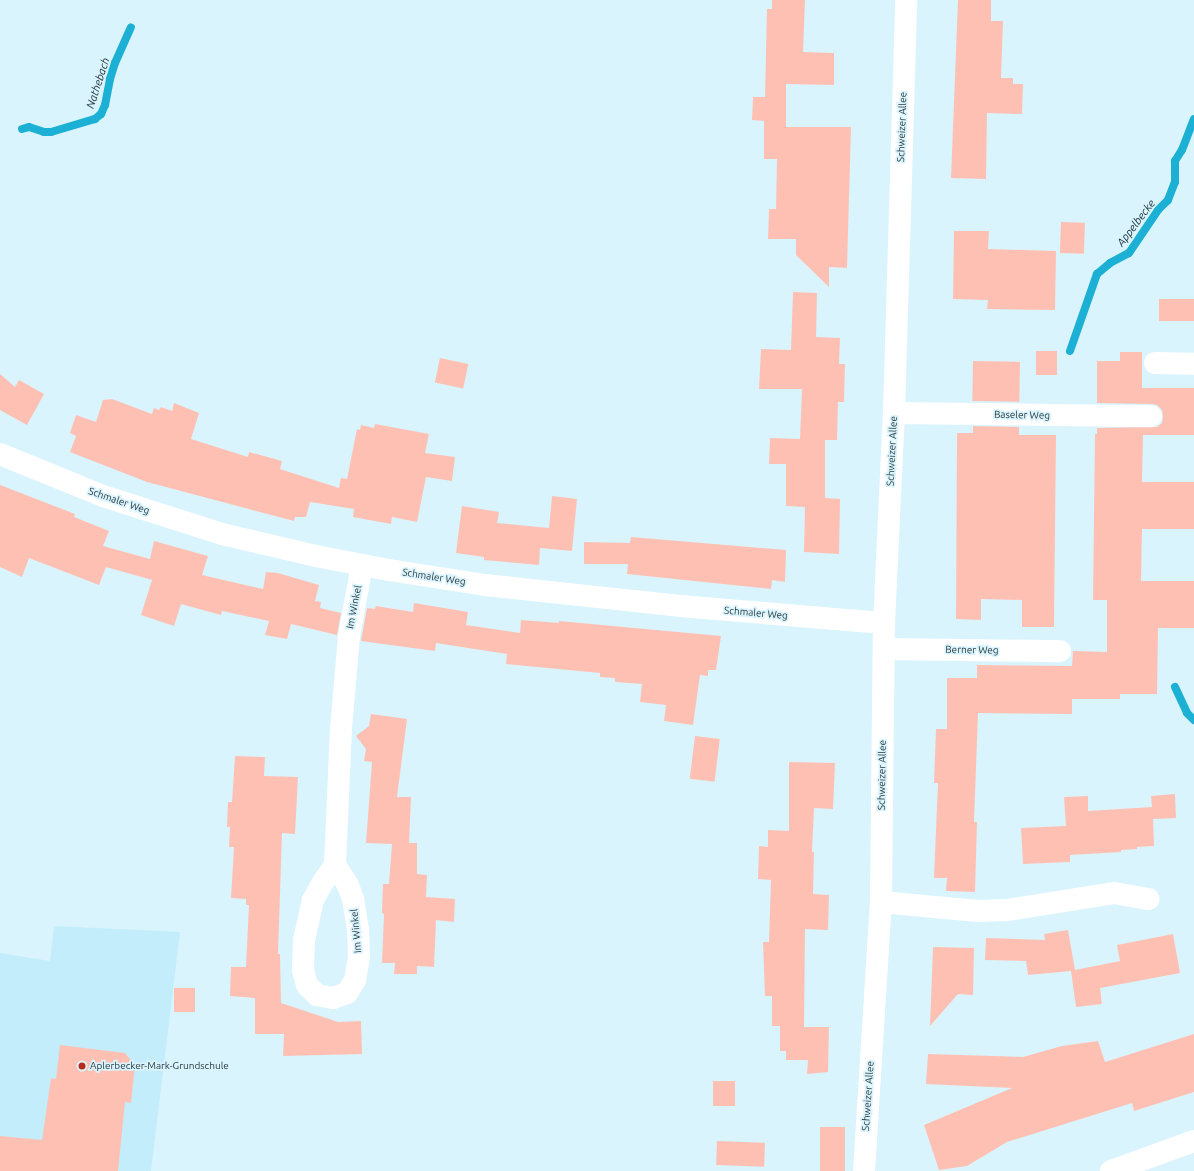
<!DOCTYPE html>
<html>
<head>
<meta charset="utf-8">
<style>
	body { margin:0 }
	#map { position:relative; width:1194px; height:1171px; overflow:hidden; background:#daf4fd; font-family:Ubuntu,sans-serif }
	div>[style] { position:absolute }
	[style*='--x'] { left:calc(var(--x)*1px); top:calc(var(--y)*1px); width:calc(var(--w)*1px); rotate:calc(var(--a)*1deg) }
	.built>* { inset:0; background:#c3edfb }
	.stream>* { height:8px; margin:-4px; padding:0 4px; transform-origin:4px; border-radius:4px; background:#1db0d5 }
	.building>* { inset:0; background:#ffc0b4; transform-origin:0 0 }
	.minor>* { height:22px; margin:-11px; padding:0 11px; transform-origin:11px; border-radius:11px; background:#fff }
	.tertiary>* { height:22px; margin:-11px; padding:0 11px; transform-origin:11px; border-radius:11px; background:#fff }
	.dots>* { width:11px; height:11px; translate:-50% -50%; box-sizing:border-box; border:2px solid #daf4fd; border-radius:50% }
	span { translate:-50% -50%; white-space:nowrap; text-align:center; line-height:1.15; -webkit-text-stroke:3.5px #daf4fd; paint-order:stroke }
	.street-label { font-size:10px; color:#293a40 }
	.poi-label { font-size:10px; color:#293a40 }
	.left { translate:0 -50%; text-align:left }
	.water-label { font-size:11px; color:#192f36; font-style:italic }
</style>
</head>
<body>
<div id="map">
	<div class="built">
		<i style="clip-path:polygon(54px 926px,180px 932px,151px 1171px,0 1171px,0 953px,50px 961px)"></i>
	</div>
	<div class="stream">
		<i style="--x:22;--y:129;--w:7;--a:-16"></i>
		<i style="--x:29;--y:127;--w:16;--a:18"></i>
		<i style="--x:44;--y:132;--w:7;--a:0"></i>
		<i style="--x:51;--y:132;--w:46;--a:-16.5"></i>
		<i style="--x:95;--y:119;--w:8;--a:-40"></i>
		<i style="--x:101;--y:114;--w:10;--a:-66"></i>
		<i style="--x:105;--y:105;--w:26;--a:-79"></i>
		<i style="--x:110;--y:79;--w:17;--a:-73"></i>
		<i style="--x:115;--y:63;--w:39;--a:-66"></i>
		<i style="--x:1070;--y:351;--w:82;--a:-70.7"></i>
		<i style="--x:1097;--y:274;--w:17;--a:-40"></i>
		<i style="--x:1110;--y:263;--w:21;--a:-28"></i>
		<i style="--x:1129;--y:253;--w:52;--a:-56"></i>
		<i style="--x:1158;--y:210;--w:14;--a:-45"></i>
		<i style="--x:1168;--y:200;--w:19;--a:-69"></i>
		<i style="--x:1175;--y:182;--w:21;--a:-90"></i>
		<i style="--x:1175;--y:161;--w:13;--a:-58"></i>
		<i style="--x:1182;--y:150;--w:33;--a:-69"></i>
		<i style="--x:1175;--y:687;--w:29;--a:65"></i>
		<i style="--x:1187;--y:713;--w:10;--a:45"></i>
	</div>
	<div class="building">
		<i style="clip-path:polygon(772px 0,805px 0,803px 52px,834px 53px,834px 85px,786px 84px,786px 127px,851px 127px,847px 268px,829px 267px,829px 287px,796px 255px,796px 239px,768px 239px,769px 209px,776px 209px,777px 159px,764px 159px,764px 121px,752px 120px,753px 97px,765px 97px,767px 9px,772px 9px)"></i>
		<i style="clip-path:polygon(958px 0,991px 0,991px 21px,1003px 21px,1001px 78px,1013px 78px,1013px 84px,1023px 84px,1022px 114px,987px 113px,986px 179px,951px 178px)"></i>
		<i style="left:1061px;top:222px;width:24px;height:31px;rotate:2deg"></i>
		<i style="clip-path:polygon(954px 231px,989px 231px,988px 249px,1056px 251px,1055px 310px,987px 309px,988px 300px,953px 299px)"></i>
		<i style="clip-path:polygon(793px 292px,817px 293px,816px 337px,840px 338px,839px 364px,845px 364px,844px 402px,838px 402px,837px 440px,825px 440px,825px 498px,840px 499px,839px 554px,804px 552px,805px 507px,786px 506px,786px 464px,769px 464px,770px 438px,800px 439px,802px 389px,759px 389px,761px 349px,791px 350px)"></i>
		<i style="left:1159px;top:299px;width:35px;height:22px"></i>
		<i style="left:1036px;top:351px;width:21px;height:24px"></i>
		<i style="clip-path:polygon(1120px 352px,1142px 352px,1142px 388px,1194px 388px,1194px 435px,1143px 435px,1142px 482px,1194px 482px,1194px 529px,1142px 529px,1141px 581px,1194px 581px,1194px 628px,1158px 628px,1157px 694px,1120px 694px,1120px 699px,1072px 699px,1072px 714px,978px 713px,974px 822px,977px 822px,975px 892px,946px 891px,947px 878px,934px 878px,938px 783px,934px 783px,936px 729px,947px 729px,947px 678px,977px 678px,977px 665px,1072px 666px,1073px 651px,1107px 652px,1107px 600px,1093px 600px,1095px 434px,1097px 434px,1097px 428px,1157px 427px,1162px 423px,1163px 417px,1162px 410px,1157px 405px,1152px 404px,1097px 403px,1097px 361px,1120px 361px)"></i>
		<i style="left:440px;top:358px;width:29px;height:25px;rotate:12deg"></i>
		<i style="left:973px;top:361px;width:47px;height:40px;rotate:1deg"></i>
		<i style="clip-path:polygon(0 374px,15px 387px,19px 380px,44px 394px,27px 425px,0 410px)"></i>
		<i style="clip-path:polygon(112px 399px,152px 414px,154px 408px,159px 410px,161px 407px,172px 411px,174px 403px,199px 413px,191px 439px,248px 457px,249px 452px,282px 461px,280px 469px,339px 488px,341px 478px,347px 479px,357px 429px,360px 430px,361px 425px,374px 428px,375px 424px,429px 434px,425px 453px,455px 457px,452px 481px,426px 477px,417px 522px,392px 517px,391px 524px,353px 517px,354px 509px,310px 502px,306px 517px,295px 517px,294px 521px,147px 482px,70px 452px,76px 436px,70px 433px,76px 415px,96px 422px,103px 400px)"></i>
		<i style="clip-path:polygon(973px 426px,1019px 427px,1019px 435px,1056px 435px,1054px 627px,1022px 627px,1022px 600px,981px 599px,981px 620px,956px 619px,957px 433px,973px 433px)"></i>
		<i style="clip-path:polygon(0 485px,75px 514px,74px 517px,109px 531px,103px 546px,150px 559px,154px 541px,208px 556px,202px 575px,263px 589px,266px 572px,278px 573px,319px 585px,315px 601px,321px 602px,320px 608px,341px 613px,337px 635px,291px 624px,287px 639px,265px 635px,269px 621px,222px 611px,221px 615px,181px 604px,174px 626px,141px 615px,152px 580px,106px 567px,99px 585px,29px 558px,22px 577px,0 567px)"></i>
		<i style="clip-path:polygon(552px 496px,577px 499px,572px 551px,540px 548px,539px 565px,484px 560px,484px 557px,456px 553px,462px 506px,499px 512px,497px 523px,549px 528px)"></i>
		<i style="clip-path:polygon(631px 537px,786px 550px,785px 582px,772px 580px,771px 589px,627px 574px,628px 564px,584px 564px,584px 542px,630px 543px)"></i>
		<i style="clip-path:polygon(414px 603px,468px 612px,466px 625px,520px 633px,521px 620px,559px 623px,559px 621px,721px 636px,716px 670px,708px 670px,708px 676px,700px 675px,693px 725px,664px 721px,666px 705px,640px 702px,642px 684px,615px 682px,615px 678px,600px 677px,600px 673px,506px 664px,507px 654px,436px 643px,435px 651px,361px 641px,367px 608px,375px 609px,376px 606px,413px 612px)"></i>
		<i style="clip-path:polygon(371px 714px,407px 719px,397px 797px,411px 797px,409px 843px,417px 843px,417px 874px,427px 875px,426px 897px,455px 899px,454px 922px,436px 920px,434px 967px,417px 966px,417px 974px,394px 974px,395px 963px,382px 963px,384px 914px,382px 913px,383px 884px,389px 884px,392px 844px,366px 843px,372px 762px,364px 761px,366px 749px,356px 736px,369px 726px)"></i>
		<i style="left:695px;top:736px;width:25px;height:43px;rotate:7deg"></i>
		<i style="clip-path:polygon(235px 756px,265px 757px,264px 776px,298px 777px,295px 834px,282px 833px,278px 954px,280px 954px,281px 1003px,338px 1022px,361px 1021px,362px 1054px,283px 1056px,284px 1034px,255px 1034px,255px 998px,230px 996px,231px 967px,246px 967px,249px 905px,246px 905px,246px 899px,231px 898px,234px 847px,229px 847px,230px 827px,227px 827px,228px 802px,232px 802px)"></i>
		<i style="clip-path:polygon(789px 762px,835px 763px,833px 809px,814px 808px,812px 852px,814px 852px,813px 894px,829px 895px,828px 930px,805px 929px,804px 1027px,829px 1027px,828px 1072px,807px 1074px,808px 1060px,786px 1060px,786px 1051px,780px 1051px,780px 1026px,772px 1026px,772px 996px,765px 996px,763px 942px,769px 942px,771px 880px,758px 879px,759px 846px,768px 847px,768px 830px,789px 831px)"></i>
		<i style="clip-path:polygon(1175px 794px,1176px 818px,1153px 819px,1154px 846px,1137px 847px,1137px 849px,1121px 850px,1121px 852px,1070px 855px,1070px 862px,1023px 864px,1021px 828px,1066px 826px,1064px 797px,1088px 796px,1088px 811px,1152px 807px,1151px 796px)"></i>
		<i style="clip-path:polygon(1068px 930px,1075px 970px,1120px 961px,1117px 945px,1173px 934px,1180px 973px,1100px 988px,1102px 1004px,1076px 1007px,1071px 971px,1028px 975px,1026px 961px,985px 960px,986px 938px,1045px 940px,1044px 934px)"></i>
		<i style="clip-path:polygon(933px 947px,974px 948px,973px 995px,958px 994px,930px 1026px)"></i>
		<i style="left:174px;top:988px;width:21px;height:24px"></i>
		<i style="clip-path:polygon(1194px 1034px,1194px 1092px,1134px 1111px,1132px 1103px,1007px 1142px,967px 1166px,939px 1170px,924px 1125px,1012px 1088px,926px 1084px,928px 1054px,1023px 1057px,1062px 1046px,1098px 1041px,1105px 1062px)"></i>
		<i style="clip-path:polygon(60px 1045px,125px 1053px,135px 1065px,131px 1103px,125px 1102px,118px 1171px,0 1171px,0 1136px,42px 1140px,51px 1078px,56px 1079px)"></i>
		<i style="left:713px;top:1081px;width:22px;height:25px"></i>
		<i style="left:820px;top:1127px;width:25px;height:44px"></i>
		<i style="left:717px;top:1141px;width:48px;height:24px;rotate:2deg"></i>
	</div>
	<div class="minor">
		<i style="--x:1155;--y:363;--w:39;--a:1"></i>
		<i style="--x:894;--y:413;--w:257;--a:0.7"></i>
		<i style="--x:0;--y:454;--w:111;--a:22.2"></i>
		<i style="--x:103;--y:496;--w:125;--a:17.7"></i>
		<i style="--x:222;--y:534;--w:97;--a:13.2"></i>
		<i style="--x:316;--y:556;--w:74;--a:10.9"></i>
		<i style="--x:389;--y:570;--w:97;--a:8.9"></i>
		<i style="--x:485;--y:585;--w:196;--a:6.1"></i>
		<i style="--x:680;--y:606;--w:205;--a:4.8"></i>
		<i style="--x:884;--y:649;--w:176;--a:0.7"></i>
		<i style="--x:335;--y:865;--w:21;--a:125"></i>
		<i style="--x:323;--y:882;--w:21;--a:119"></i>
		<i style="--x:313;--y:900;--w:41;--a:102.7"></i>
		<i style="--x:304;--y:940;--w:30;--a:92"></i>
		<i style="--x:303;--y:970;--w:16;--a:75"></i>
		<i style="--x:307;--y:985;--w:14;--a:45"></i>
		<i style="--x:317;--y:995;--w:16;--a:11"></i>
		<i style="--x:333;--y:998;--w:15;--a:-20"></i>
		<i style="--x:347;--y:993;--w:15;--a:-58"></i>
		<i style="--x:355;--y:980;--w:23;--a:-80"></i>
		<i style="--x:359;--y:957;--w:27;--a:-92"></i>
		<i style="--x:358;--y:930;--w:31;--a:-99"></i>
		<i style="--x:353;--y:899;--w:15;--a:-110"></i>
		<i style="--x:348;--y:885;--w:24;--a:-123"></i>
		<i style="--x:335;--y:865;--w:137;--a:-87.5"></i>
		<i style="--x:341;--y:728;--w:92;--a:-85"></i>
		<i style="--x:349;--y:636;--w:72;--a:-79.6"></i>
		<i style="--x:881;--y:902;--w:97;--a:5.3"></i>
		<i style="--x:978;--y:911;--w:29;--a:-2"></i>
		<i style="--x:1007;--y:910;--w:108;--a:-9"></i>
		<i style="--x:1114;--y:893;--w:35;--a:10"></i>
		<i style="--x:864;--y:1171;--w:270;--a:-86.4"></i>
		<i style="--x:881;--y:902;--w:279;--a:-89.4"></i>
		<i style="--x:884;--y:623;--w:210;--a:-87.3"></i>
		<i style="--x:894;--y:413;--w:413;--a:-88.3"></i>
	</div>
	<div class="tertiary">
		<i style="--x:1111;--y:1171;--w:88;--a:-19.9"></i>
	</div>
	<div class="dots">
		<i style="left:82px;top:1066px;background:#b82b1b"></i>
	</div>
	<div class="street-label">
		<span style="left:902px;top:127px;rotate:-88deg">Schweizer Allee</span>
		<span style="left:1022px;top:415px;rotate:1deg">Baseler Weg</span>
		<span style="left:892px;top:451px;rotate:-87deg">Schweizer Allee</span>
		<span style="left:119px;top:501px;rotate:19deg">Schmaler Weg</span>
		<span style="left:434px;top:577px;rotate:9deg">Schmaler Weg</span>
		<span style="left:354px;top:607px;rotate:-79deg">Im Winkel</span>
		<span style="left:756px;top:613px;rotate:5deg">Schmaler Weg</span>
		<span style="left:972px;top:650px;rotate:1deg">Berner Weg</span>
		<span style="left:882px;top:775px;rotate:-89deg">Schweizer Allee</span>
		<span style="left:356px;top:931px;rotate:-95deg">Im Winkel</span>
		<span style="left:868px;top:1096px;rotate:-86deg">Schweizer Allee</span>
	</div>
	<div class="poi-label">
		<span class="left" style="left:90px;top:1066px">Aplerbecker-Mark-Grundschule</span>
	</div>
	<div class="water-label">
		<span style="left:98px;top:83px;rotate:-72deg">Nathebach</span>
		<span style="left:1136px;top:223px;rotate:-53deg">Appelbecke</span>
	</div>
</div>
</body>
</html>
